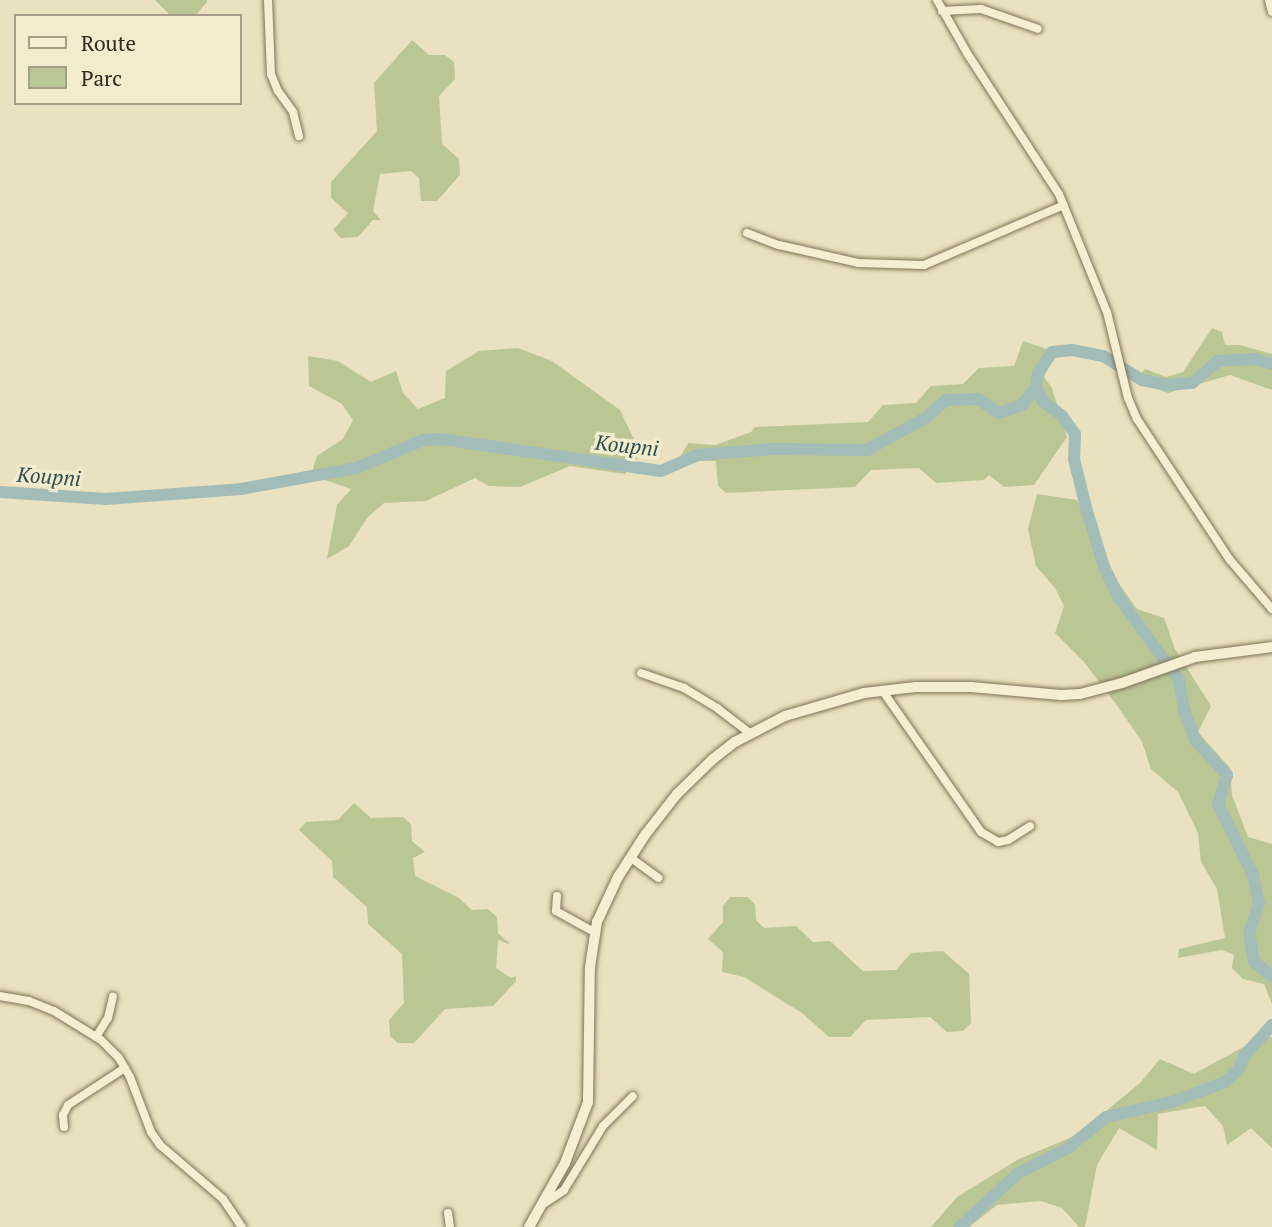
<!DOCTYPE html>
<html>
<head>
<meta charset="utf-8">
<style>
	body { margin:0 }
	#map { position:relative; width:1272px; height:1227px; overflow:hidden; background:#e9e1bf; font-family:"PT Serif",serif }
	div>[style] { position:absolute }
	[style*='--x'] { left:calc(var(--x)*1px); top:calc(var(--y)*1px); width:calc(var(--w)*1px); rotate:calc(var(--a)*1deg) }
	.green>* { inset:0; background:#bbc695 }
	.river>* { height:12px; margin:-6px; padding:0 6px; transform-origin:6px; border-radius:6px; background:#a2bcb7 }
	.roads { filter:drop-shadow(0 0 2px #817259) drop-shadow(0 0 2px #817259) }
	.minor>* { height:8px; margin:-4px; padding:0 4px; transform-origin:4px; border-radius:4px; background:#f5eed2 }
	.secondary>* { height:10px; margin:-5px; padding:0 5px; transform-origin:5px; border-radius:5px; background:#f5eed2 }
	span { translate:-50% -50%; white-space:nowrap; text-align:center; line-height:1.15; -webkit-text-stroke:7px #f2ebce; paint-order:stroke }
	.water-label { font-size:21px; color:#2d4f50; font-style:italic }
	.legend { position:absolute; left:14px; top:14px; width:228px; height:91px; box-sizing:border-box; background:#f2ebce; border:2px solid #a59d87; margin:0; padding:9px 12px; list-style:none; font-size:21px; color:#31291c }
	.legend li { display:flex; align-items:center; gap:14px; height:35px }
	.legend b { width:35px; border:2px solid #a59d87 }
</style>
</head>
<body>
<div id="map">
	<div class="green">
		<i style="clip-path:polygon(155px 0,207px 0,207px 2px,195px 16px,171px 16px)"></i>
		<i style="clip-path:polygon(412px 40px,429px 55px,445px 55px,454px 62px,455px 79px,439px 96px,442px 144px,459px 159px,460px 175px,437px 201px,421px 201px,419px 178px,411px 171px,380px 174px,373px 211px,381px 220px,373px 220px,358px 237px,341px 238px,333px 230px,348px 213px,331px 198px,331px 182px,377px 131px,374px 83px)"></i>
		<i style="clip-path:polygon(1212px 328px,1222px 332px,1225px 345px,1240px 345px,1272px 354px,1272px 390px,1230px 375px,1168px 393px,1134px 381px,1145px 369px,1166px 377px,1183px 372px)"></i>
		<i style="clip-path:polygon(1023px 341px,1056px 352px,1044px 377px,1052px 388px,1067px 437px,1034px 485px,1004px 487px,989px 475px,984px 480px,936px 483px,919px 468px,871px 470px,855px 487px,726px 493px,718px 486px,716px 461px,678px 461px,688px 443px,715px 445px,751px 432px,755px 427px,868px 422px,883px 405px,916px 403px,931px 386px,963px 384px,979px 368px,1014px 366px)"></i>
		<i style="clip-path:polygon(518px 348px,552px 361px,620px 410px,641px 454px,625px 474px,570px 466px,520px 487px,488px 486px,475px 478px,426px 501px,384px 503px,368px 517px,349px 546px,327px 559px,337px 505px,351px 489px,311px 475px,317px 456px,343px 439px,353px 420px,342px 404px,309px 386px,308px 356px,338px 361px,371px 382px,396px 371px,403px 393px,418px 409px,445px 398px,446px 371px,479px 351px)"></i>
		<i style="clip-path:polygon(1037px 494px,1077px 500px,1100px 539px,1106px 565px,1137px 609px,1164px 618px,1175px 649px,1211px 706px,1198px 732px,1230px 768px,1232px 795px,1248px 837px,1272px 844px,1272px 1004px,1264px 984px,1243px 979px,1232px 968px,1234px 955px,1222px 950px,1178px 958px,1179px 949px,1225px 938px,1217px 889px,1201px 862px,1198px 833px,1178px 792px,1151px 769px,1142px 742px,1116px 704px,1084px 662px,1055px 633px,1064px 606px,1055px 588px,1036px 566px,1028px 529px)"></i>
		<i style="clip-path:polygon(354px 803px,371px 818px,403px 817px,411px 824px,412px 841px,425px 852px,413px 858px,415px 876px,459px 898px,472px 910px,488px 909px,497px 917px,498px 933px,511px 945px,498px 940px,496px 968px,511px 978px,516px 976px,516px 981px,493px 1006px,445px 1009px,414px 1043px,398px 1043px,390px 1036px,389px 1020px,404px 1003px,402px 954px,368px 924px,367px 907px,333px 877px,332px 861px,299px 830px,306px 822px,338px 820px)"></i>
		<i style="clip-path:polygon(730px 897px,747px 897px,755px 904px,756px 920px,764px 928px,796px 926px,813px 942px,830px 941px,863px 971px,896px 970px,911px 953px,943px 951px,969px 974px,971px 1023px,963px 1031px,947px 1032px,930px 1017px,866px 1020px,850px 1037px,829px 1037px,802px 1013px,744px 977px,722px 972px,723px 952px,708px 939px,723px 922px,723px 906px)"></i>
		<i style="clip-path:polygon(1272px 1037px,1272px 1148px,1251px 1128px,1227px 1145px,1223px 1126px,1205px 1106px,1158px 1114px,1157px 1150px,1119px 1128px,1097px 1165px,1085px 1227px,1079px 1227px,1062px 1208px,1041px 1201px,997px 1205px,969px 1227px,931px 1227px,957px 1197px,1019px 1159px,1077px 1135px,1140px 1083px,1160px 1059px,1194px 1074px,1258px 1039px)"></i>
	</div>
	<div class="river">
		<i style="--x:1036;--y:387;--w:16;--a:63"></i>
		<i style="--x:1043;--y:401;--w:24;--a:38"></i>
		<i style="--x:1062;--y:416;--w:22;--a:54"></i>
		<i style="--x:1075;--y:434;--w:25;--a:92"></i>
		<i style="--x:1074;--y:459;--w:54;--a:76"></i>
		<i style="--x:1087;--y:511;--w:59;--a:73.1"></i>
		<i style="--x:1104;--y:567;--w:34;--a:64"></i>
		<i style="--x:1119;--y:598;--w:102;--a:53.8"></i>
		<i style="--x:1179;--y:680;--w:34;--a:80"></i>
		<i style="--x:1185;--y:713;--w:30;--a:69"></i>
		<i style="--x:1196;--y:741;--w:46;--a:47.6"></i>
		<i style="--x:1227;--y:775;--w:30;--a:107"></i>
		<i style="--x:1218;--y:804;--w:79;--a:63.8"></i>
		<i style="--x:1253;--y:875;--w:29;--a:78"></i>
		<i style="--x:1259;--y:903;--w:32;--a:108"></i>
		<i style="--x:1249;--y:933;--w:29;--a:80"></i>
		<i style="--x:1254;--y:962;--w:23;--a:38"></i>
		<i style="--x:0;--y:492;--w:106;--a:3.8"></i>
		<i style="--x:106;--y:499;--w:135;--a:-4.2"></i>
		<i style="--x:241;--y:489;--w:118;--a:-10.3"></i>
		<i style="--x:357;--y:468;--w:72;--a:-23"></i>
		<i style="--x:423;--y:440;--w:18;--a:-3"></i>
		<i style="--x:441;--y:439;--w:222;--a:8.3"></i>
		<i style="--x:661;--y:471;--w:40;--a:-23.4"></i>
		<i style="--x:698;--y:455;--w:75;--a:-4.6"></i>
		<i style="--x:773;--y:449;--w:94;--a:0.6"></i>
		<i style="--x:867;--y:450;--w:68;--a:-28.8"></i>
		<i style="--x:927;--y:417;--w:25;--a:-42"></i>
		<i style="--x:946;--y:400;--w:32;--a:-2"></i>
		<i style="--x:978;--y:399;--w:25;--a:34"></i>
		<i style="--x:999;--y:413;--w:24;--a:-19"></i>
		<i style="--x:1022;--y:405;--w:23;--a:-52"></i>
		<i style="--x:1036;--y:387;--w:14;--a:-82"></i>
		<i style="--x:1038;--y:373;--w:25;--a:-56"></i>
		<i style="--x:1052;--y:352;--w:20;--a:-6"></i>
		<i style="--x:1072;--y:350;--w:32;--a:11"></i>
		<i style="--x:1103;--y:356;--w:46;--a:31.6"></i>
		<i style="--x:1142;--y:380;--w:25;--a:11"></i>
		<i style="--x:1167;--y:385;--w:25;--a:-5"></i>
		<i style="--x:1192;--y:383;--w:34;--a:-40"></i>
		<i style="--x:1218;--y:361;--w:37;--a:-3"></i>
		<i style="--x:1255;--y:359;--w:18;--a:16"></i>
		<i style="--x:960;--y:1227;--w:78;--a:-42.9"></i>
		<i style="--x:1017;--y:1174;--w:57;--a:-27"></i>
		<i style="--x:1068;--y:1148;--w:49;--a:-39.2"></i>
		<i style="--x:1106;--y:1117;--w:68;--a:-12.8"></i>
		<i style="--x:1172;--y:1102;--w:57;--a:-20.7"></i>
		<i style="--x:1225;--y:1082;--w:19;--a:-43"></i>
		<i style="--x:1239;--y:1069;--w:14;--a:-69"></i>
		<i style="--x:1244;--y:1056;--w:42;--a:-47.9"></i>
	</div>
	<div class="roads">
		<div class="minor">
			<i style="--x:268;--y:0;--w:74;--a:87.7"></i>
			<i style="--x:271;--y:74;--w:18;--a:68"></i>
			<i style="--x:278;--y:91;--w:26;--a:54"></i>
			<i style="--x:293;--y:112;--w:25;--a:76"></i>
			<i style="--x:937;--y:0;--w:61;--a:60.5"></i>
			<i style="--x:967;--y:53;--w:168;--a:56.9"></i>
			<i style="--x:1059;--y:194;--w:127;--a:67.9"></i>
			<i style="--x:1107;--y:312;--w:89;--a:76.3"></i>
			<i style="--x:1128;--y:398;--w:23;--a:67"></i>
			<i style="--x:1137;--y:419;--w:169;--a:56.6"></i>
			<i style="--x:1230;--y:560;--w:65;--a:49.4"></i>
			<i style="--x:1269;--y:0;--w:12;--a:76"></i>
			<i style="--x:942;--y:11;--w:39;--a:-3"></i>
			<i style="--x:981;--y:9;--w:60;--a:19.3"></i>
			<i style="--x:747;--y:233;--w:34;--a:21"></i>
			<i style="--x:779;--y:245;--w:81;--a:12.8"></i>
			<i style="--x:858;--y:263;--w:66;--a:1.7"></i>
			<i style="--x:924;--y:265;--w:152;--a:-23.2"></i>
			<i style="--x:641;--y:673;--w:46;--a:19.2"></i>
			<i style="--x:684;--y:688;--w:39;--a:31"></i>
			<i style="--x:717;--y:708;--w:43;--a:37.4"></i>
			<i style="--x:882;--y:690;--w:173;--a:55.1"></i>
			<i style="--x:981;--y:832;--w:20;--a:30"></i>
			<i style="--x:998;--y:842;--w:10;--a:-11"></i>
			<i style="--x:1008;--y:840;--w:26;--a:-32"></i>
			<i style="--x:631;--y:858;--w:34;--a:36"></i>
			<i style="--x:557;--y:896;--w:15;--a:94"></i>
			<i style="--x:556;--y:911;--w:43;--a:28.9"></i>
			<i style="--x:0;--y:996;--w:29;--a:10"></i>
			<i style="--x:29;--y:1001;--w:27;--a:22"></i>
			<i style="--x:54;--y:1011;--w:55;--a:31.7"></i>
			<i style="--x:101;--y:1040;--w:25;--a:45"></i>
			<i style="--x:119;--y:1058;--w:22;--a:60"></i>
			<i style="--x:130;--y:1077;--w:59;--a:69.1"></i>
			<i style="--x:151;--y:1132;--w:16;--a:55"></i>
			<i style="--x:160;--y:1145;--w:83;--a:40.6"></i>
			<i style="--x:223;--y:1199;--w:34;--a:56"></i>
			<i style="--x:96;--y:1037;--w:22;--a:-58"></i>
			<i style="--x:108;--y:1018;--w:22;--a:-77"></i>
			<i style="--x:64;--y:1127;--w:12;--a:-95"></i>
			<i style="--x:63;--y:1115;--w:11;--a:-63"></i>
			<i style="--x:68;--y:1105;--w:68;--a:-33"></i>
			<i style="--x:545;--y:1203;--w:23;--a:-34"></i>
			<i style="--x:564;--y:1190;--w:75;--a:-58.6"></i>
			<i style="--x:603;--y:1126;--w:42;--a:-45"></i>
			<i style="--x:448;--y:1213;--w:14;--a:82"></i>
		</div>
		<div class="secondary">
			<i style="--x:529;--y:1227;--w:73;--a:-60.6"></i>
			<i style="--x:565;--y:1163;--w:65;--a:-69.3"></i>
			<i style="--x:588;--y:1102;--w:135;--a:-89.2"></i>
			<i style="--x:590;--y:967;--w:46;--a:-81.2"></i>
			<i style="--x:597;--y:922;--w:50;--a:-65"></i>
			<i style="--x:618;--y:877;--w:50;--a:-57.3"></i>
			<i style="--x:645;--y:835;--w:52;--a:-52"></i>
			<i style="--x:677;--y:794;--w:50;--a:-44.2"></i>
			<i style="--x:713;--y:759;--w:28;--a:-38"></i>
			<i style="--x:735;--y:742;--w:56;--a:-27.5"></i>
			<i style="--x:785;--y:716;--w:82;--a:-16.2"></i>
			<i style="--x:864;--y:693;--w:52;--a:-6.6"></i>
			<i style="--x:916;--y:687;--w:55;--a:0"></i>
			<i style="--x:971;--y:687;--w:90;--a:5.1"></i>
			<i style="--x:1061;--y:695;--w:19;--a:-3"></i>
			<i style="--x:1080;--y:694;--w:43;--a:-14.7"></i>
			<i style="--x:1122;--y:683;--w:77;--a:-19.6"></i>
			<i style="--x:1195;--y:657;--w:78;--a:-7.4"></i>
		</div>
	</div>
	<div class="water-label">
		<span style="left:627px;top:445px;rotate:6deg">Koupni</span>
		<span style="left:49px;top:476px;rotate:4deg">Koupni</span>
	</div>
	<ul class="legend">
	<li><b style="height:9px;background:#f5eed2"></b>Route</li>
	<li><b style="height:19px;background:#bbc695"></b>Parc</li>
	</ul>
</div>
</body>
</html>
